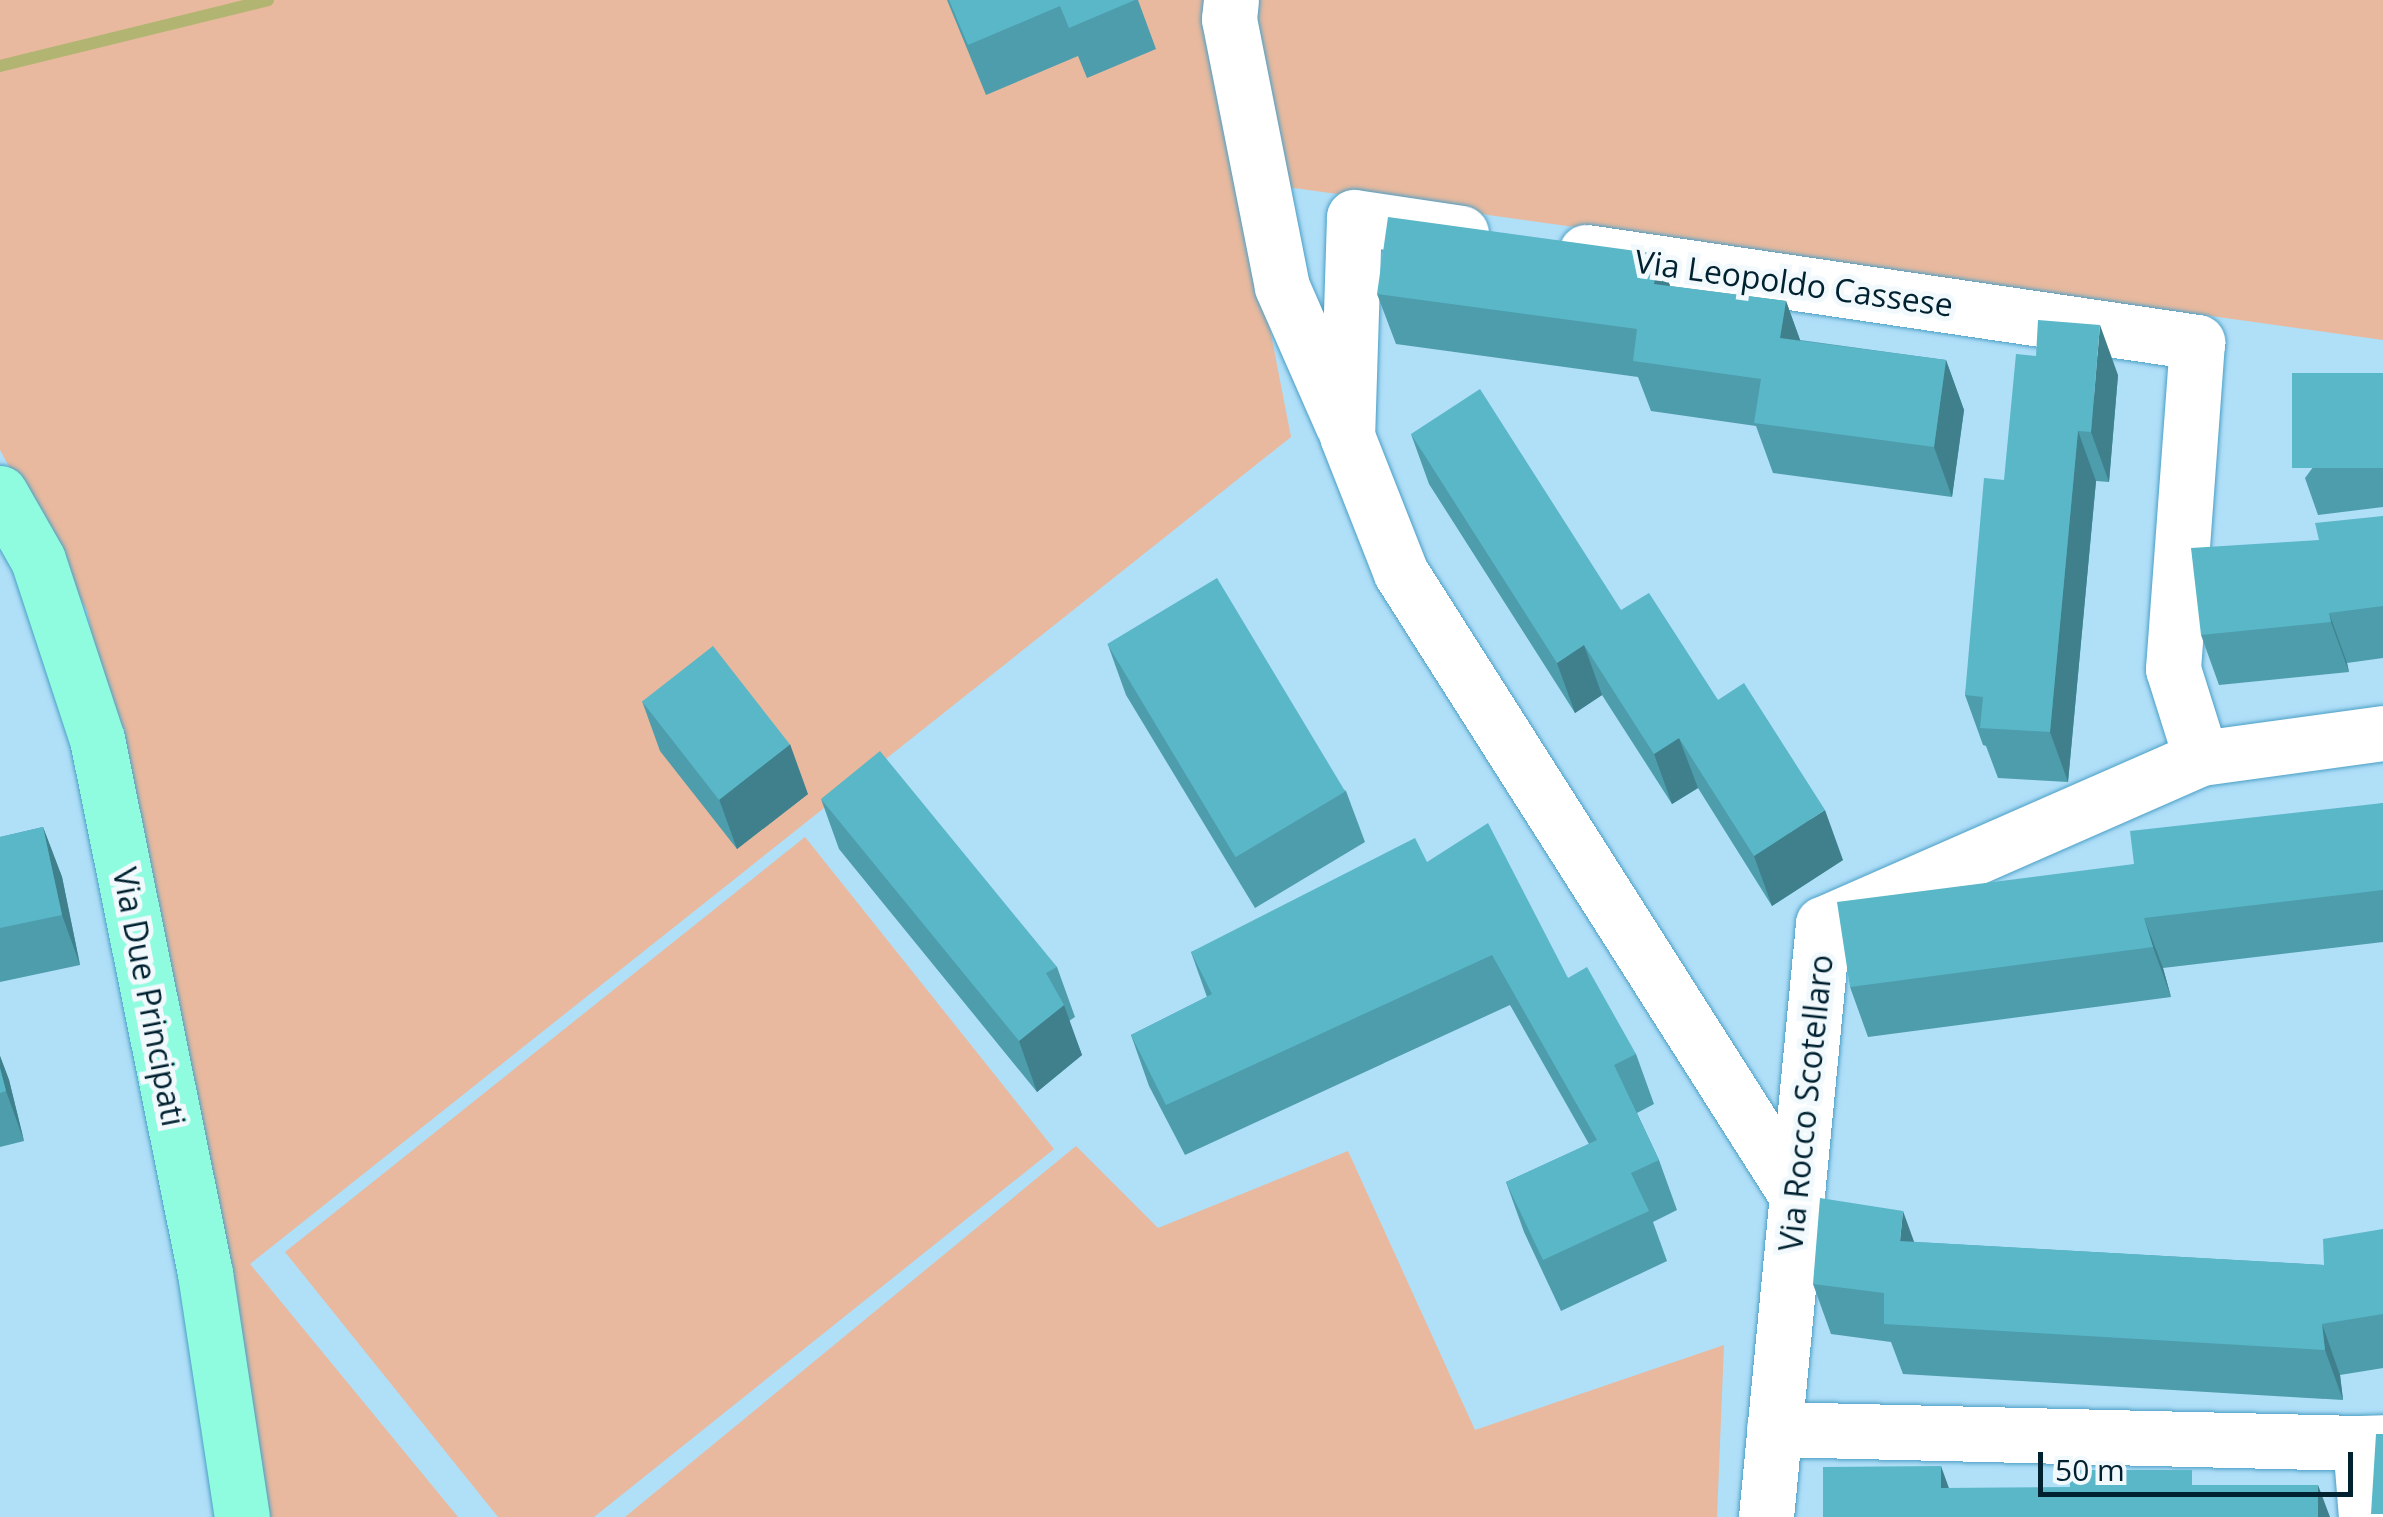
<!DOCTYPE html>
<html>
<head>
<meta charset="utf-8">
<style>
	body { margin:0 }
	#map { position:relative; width:2383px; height:1517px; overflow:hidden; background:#b0dff8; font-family:"Open Sans",sans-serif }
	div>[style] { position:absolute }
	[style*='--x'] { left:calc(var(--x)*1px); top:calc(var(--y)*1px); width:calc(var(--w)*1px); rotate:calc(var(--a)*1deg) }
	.green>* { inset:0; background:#e8b99e }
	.stream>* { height:12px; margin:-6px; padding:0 6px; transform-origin:6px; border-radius:6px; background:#b1b571 }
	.roads { filter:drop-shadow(0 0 2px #4b9fc6) drop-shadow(0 0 2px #4b9fc6) }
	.minor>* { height:55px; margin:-27.5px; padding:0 27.5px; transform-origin:27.5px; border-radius:27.5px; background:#fff }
	.major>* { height:55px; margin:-27.5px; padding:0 27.5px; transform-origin:27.5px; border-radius:27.5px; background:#8ffbdf }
	.wall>* { inset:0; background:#4d9dac }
	.shaded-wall>* { inset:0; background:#3f808c }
	.building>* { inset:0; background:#5ab7c8; transform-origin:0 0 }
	span { translate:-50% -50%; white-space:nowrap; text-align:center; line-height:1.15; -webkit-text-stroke:10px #f1f9fd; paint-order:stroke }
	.street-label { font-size:32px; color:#002130 }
	.scale { position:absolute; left:2038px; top:1452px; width:315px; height:45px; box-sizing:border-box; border:5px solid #002130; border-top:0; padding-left:12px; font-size:30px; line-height:35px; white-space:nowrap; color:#002130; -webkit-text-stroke:8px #f1f9fd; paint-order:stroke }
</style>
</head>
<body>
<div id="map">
	<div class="green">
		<i style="clip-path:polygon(0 0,1217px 0,1213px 36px,1291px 437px,250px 1264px,458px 1517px,263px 1517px,266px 1490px,87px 611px,0 450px)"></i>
		<i style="clip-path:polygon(1246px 0,2383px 0,2383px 340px,1287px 187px)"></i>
		<i style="clip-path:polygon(805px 837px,1054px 1149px,594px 1517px,498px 1517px,285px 1252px)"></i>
		<i style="clip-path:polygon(1076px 1146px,1158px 1228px,1348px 1151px,1475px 1430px,1724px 1345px,1717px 1517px,625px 1517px)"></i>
	</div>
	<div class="stream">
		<i style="--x:0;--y:66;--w:276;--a:-13.8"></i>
	</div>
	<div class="roads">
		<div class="minor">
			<i style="--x:1231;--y:0;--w:19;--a:96"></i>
			<i style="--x:1229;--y:19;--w:273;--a:78.8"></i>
			<i style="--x:1282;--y:287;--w:150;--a:66.3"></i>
			<i style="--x:1461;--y:233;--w:108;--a:-171.5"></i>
			<i style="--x:1354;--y:217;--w:219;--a:91.8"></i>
			<i style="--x:1347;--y:436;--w:147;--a:68.5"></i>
			<i style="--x:1401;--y:573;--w:738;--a:57.56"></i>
			<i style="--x:1586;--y:252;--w:618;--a:8.38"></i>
			<i style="--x:2197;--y:342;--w:328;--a:94.2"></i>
			<i style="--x:2173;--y:669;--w:93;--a:72.5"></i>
			<i style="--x:1774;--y:1429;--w:586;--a:1.37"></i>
			<i style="--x:1766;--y:1517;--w:596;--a:-84.51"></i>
			<i style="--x:1823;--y:924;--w:413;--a:-23.7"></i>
			<i style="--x:2201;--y:758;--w:184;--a:-7.8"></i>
			<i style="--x:2366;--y:1517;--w:74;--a:-94.6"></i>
			<i style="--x:2360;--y:1443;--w:23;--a:-2"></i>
		</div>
		<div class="major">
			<i style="--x:0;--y:493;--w:77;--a:60.4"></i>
			<i style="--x:38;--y:560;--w:188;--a:71.8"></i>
			<i style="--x:97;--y:739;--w:545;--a:78.57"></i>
			<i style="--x:205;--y:1273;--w:247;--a:81.4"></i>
		</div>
	</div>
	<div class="wall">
		<i style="clip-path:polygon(947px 0,1138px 0,1156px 49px,1087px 78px,1078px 56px,986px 95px)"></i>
		<i style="clip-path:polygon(1658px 254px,1670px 286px,1786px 301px,1800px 340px,1946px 360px,1964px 410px,1952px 497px,1773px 473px,1756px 426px,1651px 411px,1638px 377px,1396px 344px,1377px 294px)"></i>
		<i style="clip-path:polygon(2383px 373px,2383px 507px,2318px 515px,2305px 478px)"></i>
		<i style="clip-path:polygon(2118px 375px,2109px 482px,2096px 481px,2068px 782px,1998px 778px,1986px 746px,1983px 745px,1965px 695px,2004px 480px)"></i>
		<i style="clip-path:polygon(1411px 434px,1621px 610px,1718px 700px,1843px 860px,1772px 906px,1698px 788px,1672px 804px,1602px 695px,1575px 713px,1429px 484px)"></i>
		<i style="clip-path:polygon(2383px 516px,2383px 658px,2347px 663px,2349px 672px,2219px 685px,2201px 635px,2319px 540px)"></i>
		<i style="clip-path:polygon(1108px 645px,1346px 791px,1365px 842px,1255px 908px,1126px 695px)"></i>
		<i style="clip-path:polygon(642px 701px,808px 794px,737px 849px,660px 751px)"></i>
		<i style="clip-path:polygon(821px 799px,1057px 967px,1075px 1017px,1069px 1021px,1082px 1055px,1037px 1092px,839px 849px)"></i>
		<i style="clip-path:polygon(2383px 803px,2383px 942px,2163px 968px,2171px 997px,1868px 1037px,1850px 987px,2134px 864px)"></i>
		<i style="clip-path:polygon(43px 827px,62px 877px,80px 965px,0 982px,0 837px)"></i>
		<i style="clip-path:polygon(1427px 862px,1568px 978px,1636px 1054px,1654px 1104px,1637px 1113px,1659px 1160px,1677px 1210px,1653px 1222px,1667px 1261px,1561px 1311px,1524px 1232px,1506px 1182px,1589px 1144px,1510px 1005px,1185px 1155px,1149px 1086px,1131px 1035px,1207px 997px,1191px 952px)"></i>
		<i style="clip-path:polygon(0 1056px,9px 1080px,24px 1141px,0 1147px)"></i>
		<i style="clip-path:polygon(2383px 1229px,2383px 1368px,2340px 1375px,2343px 1400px,1903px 1374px,1891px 1342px,1831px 1334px,1813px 1284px,1914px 1242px,2324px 1265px)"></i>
	</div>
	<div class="shaded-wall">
		<i style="clip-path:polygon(1658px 254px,1677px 304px,1654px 284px)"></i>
		<i style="clip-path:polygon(1786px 301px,1804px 351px,1780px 338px)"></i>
		<i style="clip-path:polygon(2100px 325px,2118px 375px,2109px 482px,2091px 432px)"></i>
		<i style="clip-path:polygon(1946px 360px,1964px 410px,1952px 497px,1934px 447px)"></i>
		<i style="clip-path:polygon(2078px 431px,2096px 481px,2068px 782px,2050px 732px)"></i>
		<i style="clip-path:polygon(2329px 613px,2347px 663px,2349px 672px,2331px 622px)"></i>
		<i style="clip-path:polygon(1584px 645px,1602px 695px,1575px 713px,1557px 663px)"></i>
		<i style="clip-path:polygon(1679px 738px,1698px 788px,1672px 804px,1654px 754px)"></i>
		<i style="clip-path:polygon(790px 744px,808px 794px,737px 849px,719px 799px)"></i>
		<i style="clip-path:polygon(1825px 810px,1843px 860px,1772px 906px,1754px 856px)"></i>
		<i style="clip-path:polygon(43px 827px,62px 877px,80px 965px,62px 915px)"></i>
		<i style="clip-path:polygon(2144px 918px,2163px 968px,2171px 997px,2153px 947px)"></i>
		<i style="clip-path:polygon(1064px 1005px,1082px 1055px,1037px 1092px,1019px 1041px)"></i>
		<i style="clip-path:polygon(0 1056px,9px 1080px,24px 1141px,6px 1091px,0 1068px)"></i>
		<i style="clip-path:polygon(1903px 1211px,1921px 1261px,1900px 1241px)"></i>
		<i style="clip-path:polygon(2322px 1324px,2340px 1375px,2343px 1400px,2325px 1350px)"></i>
		<i style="clip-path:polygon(1941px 1466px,1959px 1516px,1941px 1488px)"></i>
		<i style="clip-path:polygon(2318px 1485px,2330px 1517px,2318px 1517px)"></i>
	</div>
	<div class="building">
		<i style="clip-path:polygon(949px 0,1135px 0,1069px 28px,1060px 6px,968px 45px)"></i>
		<i style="clip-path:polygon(1388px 217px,1658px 254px,1654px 284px,1786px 301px,1780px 338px,1946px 360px,1934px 447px,1754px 423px,1761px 379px,1633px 361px,1637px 329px,1377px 294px)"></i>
		<i style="clip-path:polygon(2038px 320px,2100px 325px,2091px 432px,2078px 431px,2050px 732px,1980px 728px,1983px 697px,1965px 695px,1984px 478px,2004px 480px,2016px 354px,2036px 356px)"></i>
		<i style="left:2383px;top:373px;width:95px;height:91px;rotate:90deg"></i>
		<i style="clip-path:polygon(1480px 389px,1621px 610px,1649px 593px,1718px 700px,1744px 683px,1825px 810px,1754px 856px,1679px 738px,1654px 754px,1584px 645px,1557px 663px,1411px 434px)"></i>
		<i style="clip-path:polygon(2383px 516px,2383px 606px,2329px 613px,2331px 622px,2201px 635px,2191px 548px,2319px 540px,2315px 523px)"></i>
		<i style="left:1217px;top:578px;width:249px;height:128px;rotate:59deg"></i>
		<i style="left:713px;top:646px;width:125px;height:90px;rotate:52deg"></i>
		<i style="clip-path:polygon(880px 751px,1057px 967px,1046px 973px,1064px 1005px,1019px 1041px,821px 799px)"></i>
		<i style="clip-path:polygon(2383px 803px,2383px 890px,2144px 918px,2153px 947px,1850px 987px,1837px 902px,2134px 864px,2130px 831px)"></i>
		<i style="clip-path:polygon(1488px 823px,1568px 978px,1587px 967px,1636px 1054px,1614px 1065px,1659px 1160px,1631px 1173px,1649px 1211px,1543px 1260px,1506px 1182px,1597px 1140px,1492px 955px,1166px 1105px,1131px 1035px,1212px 994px,1191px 952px,1415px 838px,1427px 862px)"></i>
		<i style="clip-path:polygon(43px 827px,62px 915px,0 928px,0 837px)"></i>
		<i style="clip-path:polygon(0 1068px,6px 1091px,0 1093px)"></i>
		<i style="clip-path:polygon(1820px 1198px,1903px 1211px,1900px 1241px,2324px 1265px,2323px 1239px,2383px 1229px,2383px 1314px,2322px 1324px,2325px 1350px,1884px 1324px,1884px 1293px,1813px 1284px)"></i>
		<i style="clip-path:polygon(2376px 1434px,2383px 1434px,2383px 1514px,2371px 1514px)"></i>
		<i style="clip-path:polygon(1941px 1466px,1941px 1488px,2070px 1487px,2070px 1470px,2192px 1470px,2192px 1485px,2318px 1485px,2318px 1517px,1823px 1517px,1823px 1467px)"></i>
	</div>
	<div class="street-label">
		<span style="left:1794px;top:283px;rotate:8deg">Via Leopoldo Cassese</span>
		<span style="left:149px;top:997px;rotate:79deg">Via Due Principati</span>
		<span style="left:1806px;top:1103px;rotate:-84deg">Via Rocco Scotellaro</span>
	</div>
	<div class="scale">50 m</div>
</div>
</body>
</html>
